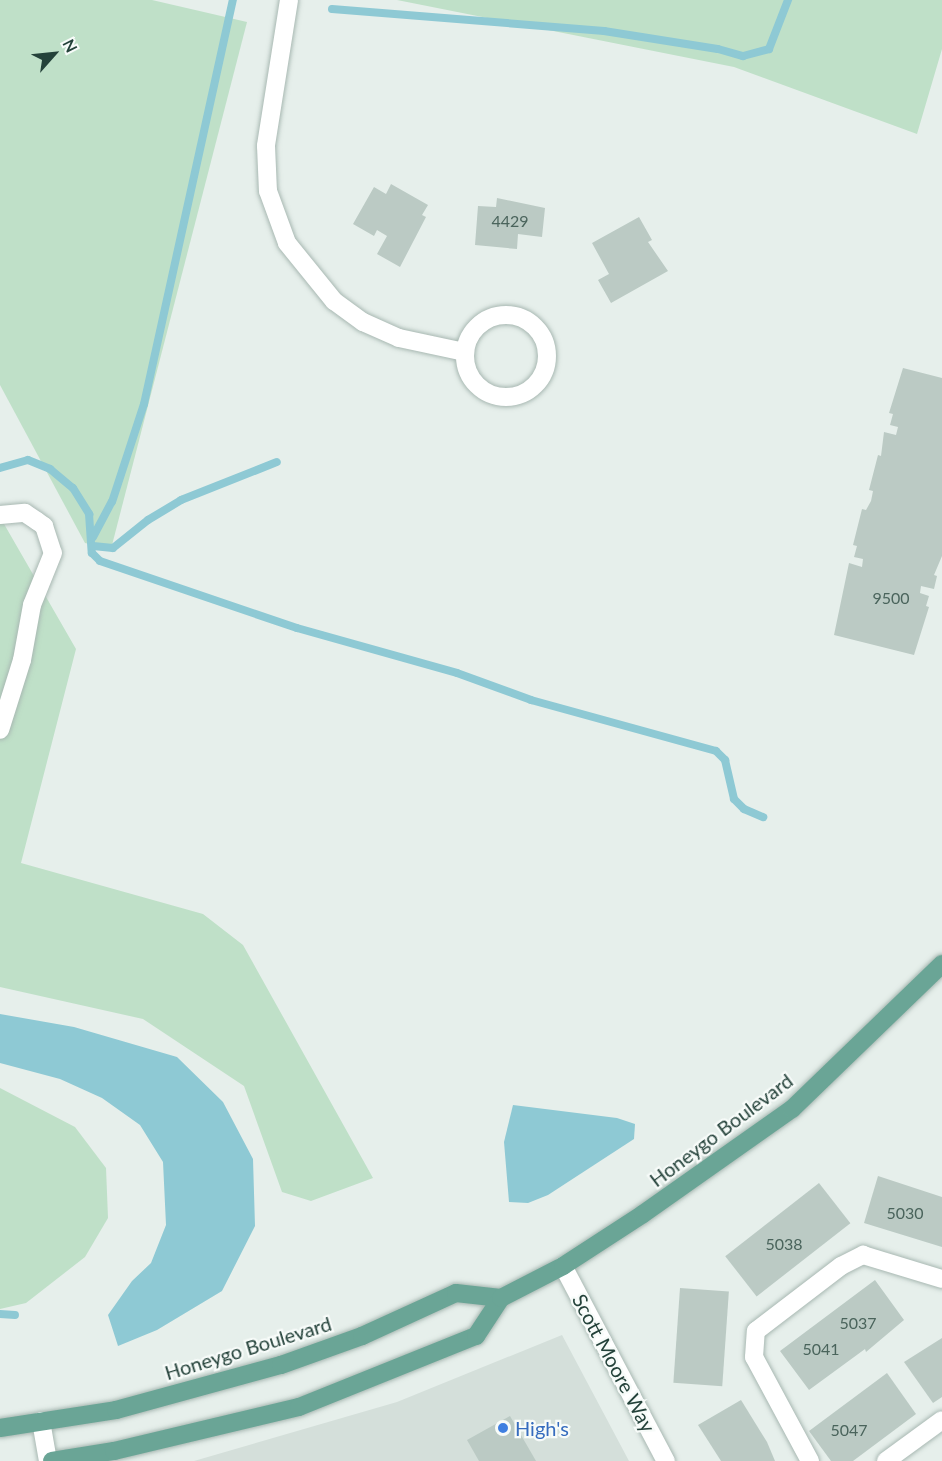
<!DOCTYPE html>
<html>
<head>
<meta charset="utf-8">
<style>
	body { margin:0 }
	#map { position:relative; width:942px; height:1461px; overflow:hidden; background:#e6efeb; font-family:Lato,sans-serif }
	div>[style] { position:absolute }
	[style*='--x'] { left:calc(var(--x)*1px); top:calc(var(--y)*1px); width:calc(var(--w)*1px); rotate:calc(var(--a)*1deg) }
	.built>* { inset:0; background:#d4dfda }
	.green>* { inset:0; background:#bfe0c8 }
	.water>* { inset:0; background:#8ec9d4 }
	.stream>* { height:8px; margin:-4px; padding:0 4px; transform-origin:4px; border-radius:4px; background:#8ec9d4 }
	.building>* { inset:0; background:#bbcac4; transform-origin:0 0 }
	.roads { filter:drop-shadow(0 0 2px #a8b8b2) drop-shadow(0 0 2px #a8b8b2) }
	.minor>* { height:18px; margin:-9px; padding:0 9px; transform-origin:9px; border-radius:9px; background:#fff }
	.minor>.ring { margin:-9px; padding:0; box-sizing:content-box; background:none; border:18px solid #fff; border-radius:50% }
	.major>* { height:18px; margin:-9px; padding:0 9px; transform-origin:9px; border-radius:9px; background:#6aa596 }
	.dots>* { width:16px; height:16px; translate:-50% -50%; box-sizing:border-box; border:3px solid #f7fbf9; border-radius:50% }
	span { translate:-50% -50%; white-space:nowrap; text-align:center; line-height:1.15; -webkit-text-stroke:4.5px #f7fbf9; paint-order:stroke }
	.number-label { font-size:16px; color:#4a645c }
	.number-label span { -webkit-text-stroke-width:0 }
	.street-label { font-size:20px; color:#24423a }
	.shop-label { font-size:20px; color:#366cbe }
	.left { translate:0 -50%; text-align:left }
	.north { position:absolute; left:24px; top:24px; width:60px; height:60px; -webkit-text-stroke:4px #f7fbf9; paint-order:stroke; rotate:63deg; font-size:16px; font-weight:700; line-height:24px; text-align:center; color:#24423a }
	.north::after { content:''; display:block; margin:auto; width:21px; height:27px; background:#24423a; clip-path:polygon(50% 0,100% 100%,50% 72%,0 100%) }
</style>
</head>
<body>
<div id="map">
	<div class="built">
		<i style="clip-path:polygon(562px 1335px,629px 1461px,194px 1461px,397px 1402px)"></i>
	</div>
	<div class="green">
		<i style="clip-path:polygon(0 0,152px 0,247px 22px,111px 549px,85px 543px,0 385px)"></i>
		<i style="clip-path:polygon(397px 0,942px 0,942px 49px,917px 134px,734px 67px)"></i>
		<i style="clip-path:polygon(0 517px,76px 649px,21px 863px,203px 914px,243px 945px,373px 1178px,311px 1201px,282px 1192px,244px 1086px,143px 1019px,0 987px)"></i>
		<i style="clip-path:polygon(0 1088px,75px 1127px,106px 1168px,108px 1218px,85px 1257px,26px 1303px,0 1309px)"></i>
	</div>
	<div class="water">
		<i style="clip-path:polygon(0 1014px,74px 1027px,177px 1057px,223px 1102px,253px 1159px,255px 1226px,222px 1291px,157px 1330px,118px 1346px,108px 1315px,132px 1281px,151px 1263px,166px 1225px,163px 1162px,140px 1125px,102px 1098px,60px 1079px,0 1063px)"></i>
		<i style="clip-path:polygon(513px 1105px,617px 1118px,635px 1124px,634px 1139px,548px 1195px,528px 1203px,509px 1202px,504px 1142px)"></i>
	</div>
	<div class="stream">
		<i style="--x:332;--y:9;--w:273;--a:4.6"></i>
		<i style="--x:604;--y:31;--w:115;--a:9"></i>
		<i style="--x:718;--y:49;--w:26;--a:16"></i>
		<i style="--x:743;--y:56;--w:27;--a:-15"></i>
		<i style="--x:769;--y:49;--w:53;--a:-68.8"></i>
		<i style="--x:0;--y:468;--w:29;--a:-16"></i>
		<i style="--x:28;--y:460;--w:24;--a:22"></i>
		<i style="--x:50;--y:469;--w:30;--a:40"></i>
		<i style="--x:73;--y:488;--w:31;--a:58"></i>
		<i style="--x:89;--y:514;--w:39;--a:86"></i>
		<i style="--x:92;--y:553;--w:11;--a:45"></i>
		<i style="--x:100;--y:561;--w:208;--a:18.8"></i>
		<i style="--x:297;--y:628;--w:166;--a:15.7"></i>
		<i style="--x:457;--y:673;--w:79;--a:20"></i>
		<i style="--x:531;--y:700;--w:192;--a:15.4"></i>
		<i style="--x:716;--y:751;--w:13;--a:45"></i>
		<i style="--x:725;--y:760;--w:40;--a:77"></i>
		<i style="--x:734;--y:799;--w:14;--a:45"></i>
		<i style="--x:744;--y:809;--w:21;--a:23"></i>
		<i style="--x:93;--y:537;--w:40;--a:-62"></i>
		<i style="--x:112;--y:502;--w:103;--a:-71.9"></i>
		<i style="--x:144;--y:404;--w:414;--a:-77.6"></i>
		<i style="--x:93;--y:546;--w:20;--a:6"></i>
		<i style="--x:113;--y:548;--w:45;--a:-38.7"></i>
		<i style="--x:148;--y:520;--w:39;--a:-31"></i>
		<i style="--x:181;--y:500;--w:103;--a:-21.6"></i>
		<i style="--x:0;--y:1314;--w:15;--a:4"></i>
	</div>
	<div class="building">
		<i style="clip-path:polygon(391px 184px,428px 205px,422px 215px,426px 217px,400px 267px,377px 254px,387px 236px,377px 230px,374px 236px,353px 224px,374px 187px,386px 194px)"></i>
		<i style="clip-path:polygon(497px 198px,545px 208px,542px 237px,518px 234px,517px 249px,475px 245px,478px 206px,496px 207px)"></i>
		<i style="clip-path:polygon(639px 217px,652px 240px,648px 242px,668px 271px,611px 303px,598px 280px,609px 274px,592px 243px)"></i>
		<i style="clip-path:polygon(903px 368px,942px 378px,942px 556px,934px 575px,937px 576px,934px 589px,921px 586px,920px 593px,929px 596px,926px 606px,929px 607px,914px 655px,834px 635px,849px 563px,862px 567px,863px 559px,854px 557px,857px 546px,853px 545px,862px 509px,866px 510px,871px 501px,873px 491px,869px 490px,878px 455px,881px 456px,884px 432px,896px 435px,898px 427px,890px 425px,893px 414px,889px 413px)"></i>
		<i style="clip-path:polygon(878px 1176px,942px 1197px,942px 1247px,864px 1223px)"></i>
		<i style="left:819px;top:1183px;width:51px;height:119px;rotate:52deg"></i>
		<i style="clip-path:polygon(875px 1280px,904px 1320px,866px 1352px,865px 1349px,809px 1390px,780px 1351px)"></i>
		<i style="left:680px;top:1288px;width:49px;height:95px;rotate:4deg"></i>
		<i style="clip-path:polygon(942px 1338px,942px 1397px,933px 1403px,904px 1362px)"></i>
		<i style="clip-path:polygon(887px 1373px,916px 1414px,853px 1461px,831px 1461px,809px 1431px)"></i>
		<i style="clip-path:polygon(741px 1400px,767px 1442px,775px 1461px,721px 1461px,698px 1425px)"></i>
		<i style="clip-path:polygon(510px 1416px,536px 1461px,479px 1461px,467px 1440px)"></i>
	</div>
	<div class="roads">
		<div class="minor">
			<i style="--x:289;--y:0;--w:148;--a:99"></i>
			<i style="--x:266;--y:146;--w:45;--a:87.5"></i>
			<i style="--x:268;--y:191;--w:55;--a:69.9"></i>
			<i style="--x:287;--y:243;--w:75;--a:51"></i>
			<i style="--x:334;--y:301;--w:36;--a:36"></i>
			<i style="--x:363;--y:322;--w:39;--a:24"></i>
			<i style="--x:399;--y:338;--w:67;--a:12"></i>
			<i class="ring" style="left:465px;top:315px;width:64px;height:64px"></i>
			<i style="--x:0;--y:515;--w:25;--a:-5"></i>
			<i style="--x:25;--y:513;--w:14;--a:34"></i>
			<i style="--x:37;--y:521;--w:9;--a:36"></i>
			<i style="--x:44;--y:526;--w:28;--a:72"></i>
			<i style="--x:53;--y:553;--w:56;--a:112"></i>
			<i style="--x:32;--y:605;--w:56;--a:100.3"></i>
			<i style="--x:22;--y:660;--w:73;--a:107.4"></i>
			<i style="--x:563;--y:1266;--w:221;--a:62.2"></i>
			<i style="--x:41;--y:1421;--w:41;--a:80.1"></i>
			<i style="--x:810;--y:1461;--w:118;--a:-118.3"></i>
			<i style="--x:754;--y:1357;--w:26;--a:-86"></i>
			<i style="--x:756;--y:1331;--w:107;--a:-37.4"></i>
			<i style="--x:841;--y:1266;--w:25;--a:-27"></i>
			<i style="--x:863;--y:1255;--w:83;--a:16.9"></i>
			<i style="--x:886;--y:1461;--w:69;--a:-36.2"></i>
		</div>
		<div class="major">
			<i style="--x:0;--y:1428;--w:117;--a:-8.8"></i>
			<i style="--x:116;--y:1410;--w:171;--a:-15.3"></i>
			<i style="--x:281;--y:1365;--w:86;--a:-19.7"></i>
			<i style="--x:362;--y:1336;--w:103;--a:-24.6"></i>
			<i style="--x:456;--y:1293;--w:45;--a:6.3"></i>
			<i style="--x:52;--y:1461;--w:63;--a:-9.2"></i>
			<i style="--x:114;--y:1451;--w:190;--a:-13.4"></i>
			<i style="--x:299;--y:1407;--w:191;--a:-21.9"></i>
			<i style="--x:476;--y:1336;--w:45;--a:-56.7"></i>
			<i style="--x:501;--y:1298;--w:70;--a:-27.3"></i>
			<i style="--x:563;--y:1266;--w:95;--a:-33"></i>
			<i style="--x:643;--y:1214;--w:182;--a:-35.2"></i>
			<i style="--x:792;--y:1109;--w:209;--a:-44"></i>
		</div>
	</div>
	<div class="dots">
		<i style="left:503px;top:1428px;background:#3f7fe0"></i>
	</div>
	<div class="number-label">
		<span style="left:510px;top:221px">4429</span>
		<span style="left:891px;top:598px">9500</span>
		<span style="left:905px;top:1213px">5030</span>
		<span style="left:784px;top:1244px">5038</span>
		<span style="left:858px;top:1323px">5037</span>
		<span style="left:821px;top:1349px">5041</span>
		<span style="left:849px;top:1430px">5047</span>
	</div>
	<div class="street-label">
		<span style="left:721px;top:1130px;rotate:-37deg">Honeygo Boulevard</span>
		<span style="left:248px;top:1348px;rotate:-17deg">Honeygo Boulevard</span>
		<span style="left:614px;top:1363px;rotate:62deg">Scott Moore Way</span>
	</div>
	<div class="shop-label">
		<span class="left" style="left:515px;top:1428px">High's</span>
	</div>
	<div class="north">N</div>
</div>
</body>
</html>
